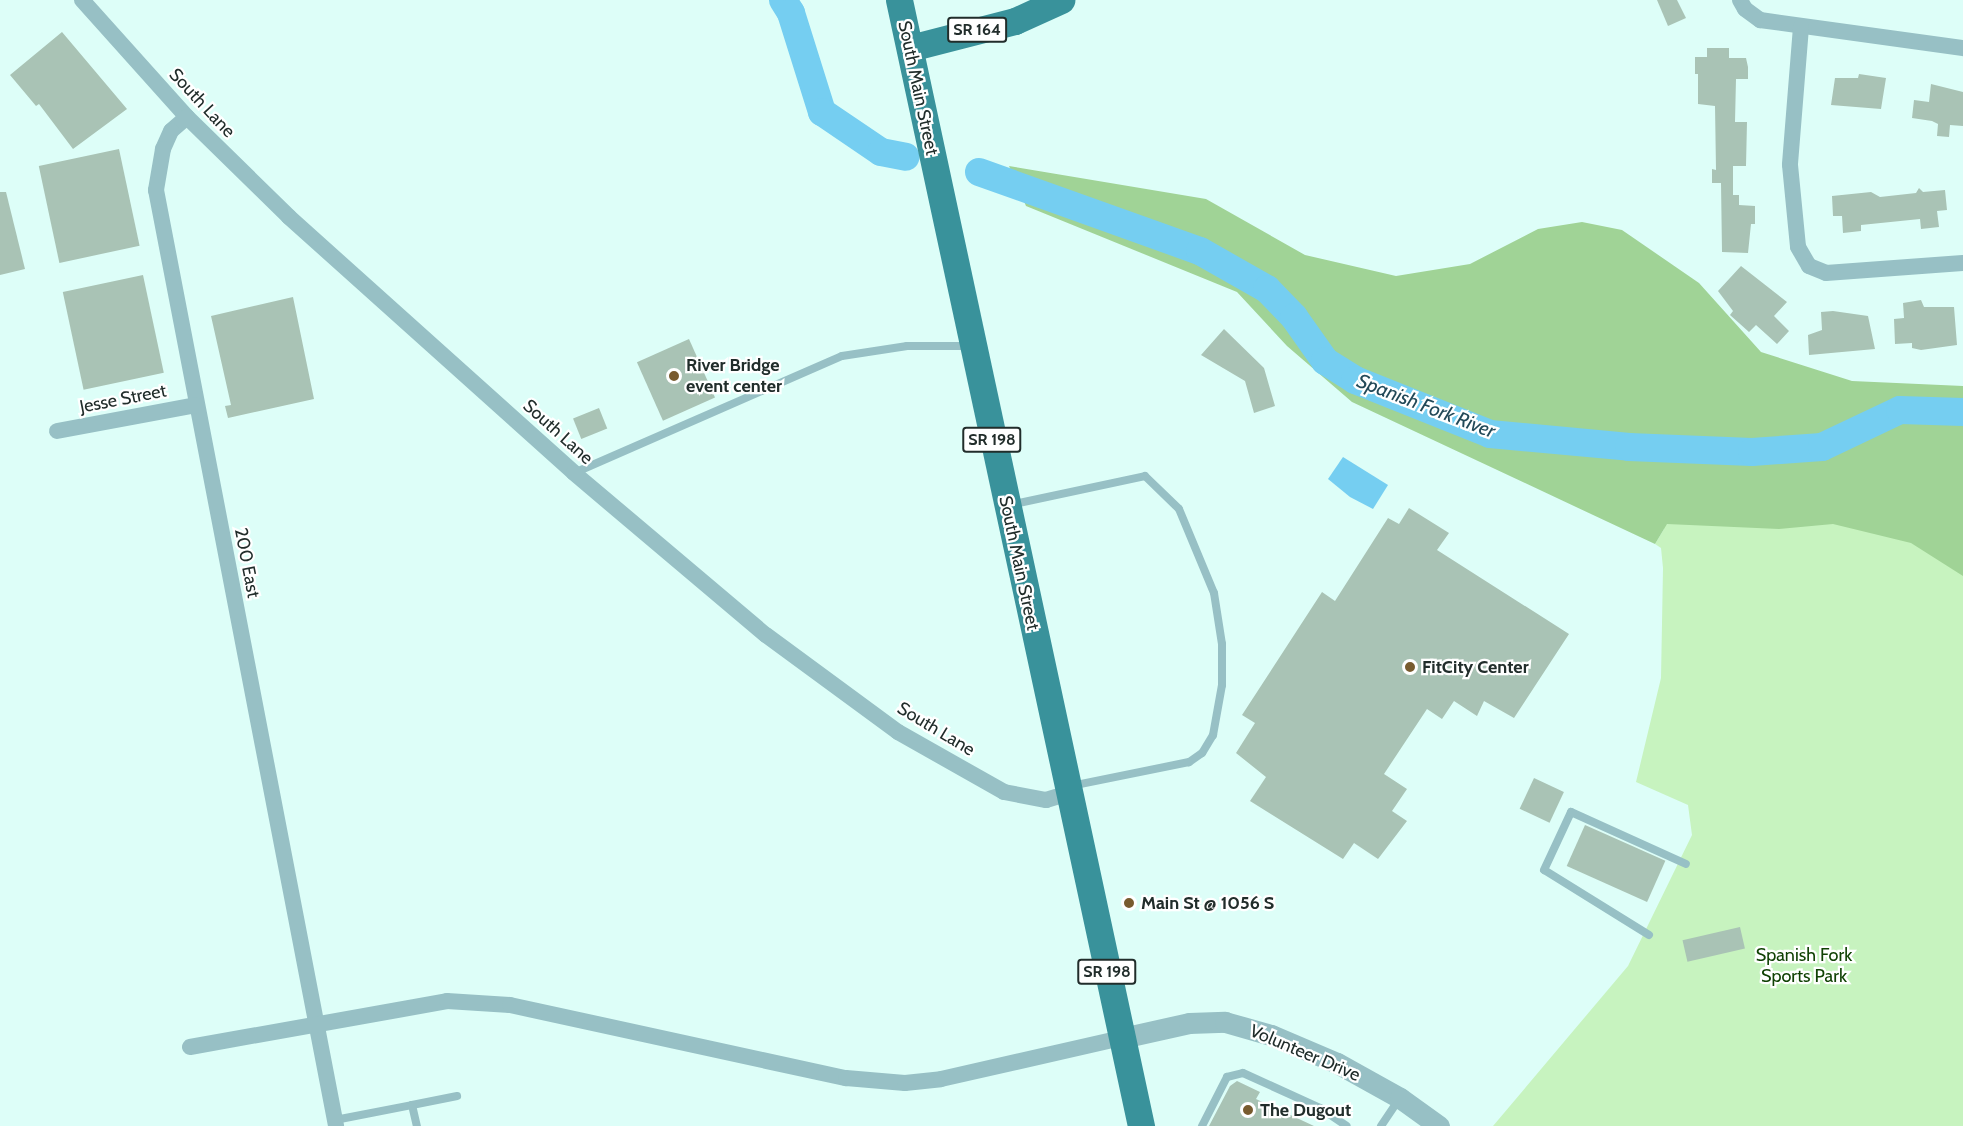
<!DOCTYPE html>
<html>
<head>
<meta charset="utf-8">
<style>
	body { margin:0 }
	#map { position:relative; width:1963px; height:1126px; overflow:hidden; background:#ddfef8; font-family:Cabin,sans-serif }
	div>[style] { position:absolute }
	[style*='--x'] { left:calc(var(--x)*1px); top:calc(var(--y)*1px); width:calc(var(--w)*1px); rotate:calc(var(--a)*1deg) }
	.green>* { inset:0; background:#c7f3bf }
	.forest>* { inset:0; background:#a0d396 }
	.water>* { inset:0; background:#75cef1 }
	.river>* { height:28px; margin:-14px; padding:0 14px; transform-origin:14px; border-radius:14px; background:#75cef1 }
	.building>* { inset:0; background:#a9c3b5; transform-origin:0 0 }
	.service>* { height:8px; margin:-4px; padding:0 4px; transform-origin:4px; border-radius:4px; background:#97c0c5 }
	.minor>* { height:16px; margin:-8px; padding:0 8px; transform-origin:8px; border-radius:8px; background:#97c0c5 }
	.tertiary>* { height:21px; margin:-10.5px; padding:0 10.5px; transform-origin:10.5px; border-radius:10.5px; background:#97c0c5 }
	.primary>* { height:27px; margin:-13.5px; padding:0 13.5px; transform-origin:13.5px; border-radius:13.5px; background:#39929b }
	.dots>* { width:16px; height:16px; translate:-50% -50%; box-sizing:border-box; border:3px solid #fff; border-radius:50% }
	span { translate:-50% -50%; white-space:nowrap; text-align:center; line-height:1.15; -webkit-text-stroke:4.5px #fff; paint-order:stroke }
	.shield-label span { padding:2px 4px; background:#fff; border:2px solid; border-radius:4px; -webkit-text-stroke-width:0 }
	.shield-label { font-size:16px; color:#212d2b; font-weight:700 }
	.street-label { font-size:18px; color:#212d2b }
	.poi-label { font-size:18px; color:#212d2b; font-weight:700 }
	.left { translate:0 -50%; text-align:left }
	.park-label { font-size:18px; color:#104204 }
	.water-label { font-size:20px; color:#224958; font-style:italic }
</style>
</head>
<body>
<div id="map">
	<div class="green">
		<i style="clip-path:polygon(1963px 418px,1963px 1126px,1493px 1126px,1628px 966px,1692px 835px,1688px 805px,1636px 782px,1661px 678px,1663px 568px,1661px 548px,1655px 544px,1664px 529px,1665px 456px)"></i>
	</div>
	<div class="forest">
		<i style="clip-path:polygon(1009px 166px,1206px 199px,1305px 255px,1396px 276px,1470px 264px,1538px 229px,1582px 222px,1622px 230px,1699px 283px,1761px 352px,1852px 381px,1963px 386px,1963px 576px,1911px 543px,1833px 524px,1779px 529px,1667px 524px,1655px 544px,1352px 402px,1287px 346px,1237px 292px,1026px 206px)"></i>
	</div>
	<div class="water">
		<i style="clip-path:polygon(1343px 457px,1388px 485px,1373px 509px,1350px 497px,1328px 479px)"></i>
	</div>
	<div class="river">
		<i style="--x:783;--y:0;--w:15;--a:58"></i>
		<i style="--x:791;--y:13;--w:104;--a:72.6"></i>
		<i style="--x:822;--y:112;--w:71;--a:34.1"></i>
		<i style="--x:881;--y:152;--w:25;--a:11"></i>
		<i style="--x:979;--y:172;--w:235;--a:19.7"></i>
		<i style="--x:1200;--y:251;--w:77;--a:29.6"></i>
		<i style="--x:1267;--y:289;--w:39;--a:46"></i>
		<i style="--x:1294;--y:317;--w:54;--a:54.8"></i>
		<i style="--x:1325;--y:361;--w:36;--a:32"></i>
		<i style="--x:1355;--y:380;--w:145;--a:21.8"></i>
		<i style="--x:1490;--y:434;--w:140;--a:5.3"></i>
		<i style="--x:1629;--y:447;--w:123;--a:2.3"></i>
		<i style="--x:1752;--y:452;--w:70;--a:-4.1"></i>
		<i style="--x:1822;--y:447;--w:86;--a:-25.4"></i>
		<i style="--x:1900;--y:410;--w:63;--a:1.8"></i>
	</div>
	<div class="building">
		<i style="clip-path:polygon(1657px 0,1677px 0,1686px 18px,1668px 26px)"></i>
		<i style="clip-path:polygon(62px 32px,127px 109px,73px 149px,39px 104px,36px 106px,10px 75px)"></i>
		<i style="clip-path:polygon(1707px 48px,1729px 48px,1729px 58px,1746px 58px,1748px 67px,1748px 79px,1736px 79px,1735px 122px,1747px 122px,1746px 166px,1733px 166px,1733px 195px,1739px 195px,1739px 205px,1755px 206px,1755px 224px,1751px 224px,1748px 253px,1722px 252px,1721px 183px,1712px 183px,1712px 169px,1716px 170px,1715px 106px,1698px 104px,1698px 74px,1695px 74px,1695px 57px,1707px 57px)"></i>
		<i style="clip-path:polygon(1859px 74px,1886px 78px,1881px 109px,1831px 105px,1835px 78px,1858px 78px)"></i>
		<i style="clip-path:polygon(1931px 84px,1963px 92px,1963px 126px,1950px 125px,1949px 137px,1937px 136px,1938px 124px,1932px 121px,1912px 118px,1914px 100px,1929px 102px)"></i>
		<i style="left:119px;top:149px;width:99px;height:82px;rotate:78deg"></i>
		<i style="clip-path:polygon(1919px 188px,1923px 192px,1945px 190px,1947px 210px,1937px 211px,1939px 227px,1921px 229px,1920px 219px,1861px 225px,1861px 231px,1843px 233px,1842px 216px,1833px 216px,1832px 196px,1871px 192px,1880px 197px,1916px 193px)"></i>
		<i style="clip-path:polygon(0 192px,6px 192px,25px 269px,0 275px)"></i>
		<i style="clip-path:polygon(1741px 266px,1787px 302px,1774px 316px,1789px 331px,1777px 344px,1756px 325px,1749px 332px,1730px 315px,1733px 311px,1718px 291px)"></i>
		<i style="left:143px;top:275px;width:100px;height:82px;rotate:78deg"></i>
		<i style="clip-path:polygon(293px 297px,314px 399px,228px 418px,225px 406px,231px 405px,211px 316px)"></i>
		<i style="clip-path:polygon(1921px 300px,1924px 307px,1954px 307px,1957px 345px,1921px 350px,1912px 348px,1912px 343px,1895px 344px,1894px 319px,1904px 318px,1903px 303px)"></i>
		<i style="clip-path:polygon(1833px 311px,1868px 316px,1875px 349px,1809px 355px,1808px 335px,1822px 330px,1821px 312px)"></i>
		<i style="clip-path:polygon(1224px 329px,1264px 368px,1275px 406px,1254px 413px,1245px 381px,1201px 355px)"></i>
		<i style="left:689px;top:339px;width:64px;height:57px;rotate:66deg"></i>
		<i style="left:599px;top:408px;width:22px;height:28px;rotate:68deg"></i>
		<i style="clip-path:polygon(1409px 508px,1449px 533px,1437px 550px,1569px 634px,1514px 718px,1484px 701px,1477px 716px,1454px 701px,1442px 719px,1427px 709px,1384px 774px,1407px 789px,1392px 811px,1407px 821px,1378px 859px,1354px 843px,1343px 859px,1250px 801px,1266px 777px,1236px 753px,1255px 723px,1242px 715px,1322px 592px,1335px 601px,1388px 518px,1399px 524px)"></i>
		<i style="left:1534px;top:778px;width:33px;height:34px;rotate:25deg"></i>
		<i style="left:1585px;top:825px;width:88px;height:45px;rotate:24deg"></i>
		<i style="left:1740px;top:927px;width:22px;height:59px;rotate:77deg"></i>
		<i style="clip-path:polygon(1237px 1081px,1260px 1092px,1256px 1099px,1314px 1126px,1209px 1126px,1230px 1086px)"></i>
	</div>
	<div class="service">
		<i style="--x:574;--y:473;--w:292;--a:-23.6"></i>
		<i style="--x:842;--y:356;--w:66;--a:-8.7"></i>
		<i style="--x:907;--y:346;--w:62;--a:0"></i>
		<i style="--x:1010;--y:505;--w:138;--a:-12.1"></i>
		<i style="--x:1145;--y:476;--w:47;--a:44.1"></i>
		<i style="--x:1179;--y:509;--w:91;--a:67.4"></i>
		<i style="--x:1214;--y:593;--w:52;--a:81.1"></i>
		<i style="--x:1222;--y:644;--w:41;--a:90"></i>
		<i style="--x:1222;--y:685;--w:51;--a:100.2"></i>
		<i style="--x:1213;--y:735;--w:21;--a:121"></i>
		<i style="--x:1202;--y:753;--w:16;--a:145"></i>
		<i style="--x:1189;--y:762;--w:120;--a:168.5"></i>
		<i style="--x:1649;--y:935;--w:123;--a:-148.2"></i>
		<i style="--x:1544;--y:870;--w:64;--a:-65"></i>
		<i style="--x:1571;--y:812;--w:126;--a:24.3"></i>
		<i style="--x:412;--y:1105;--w:46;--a:-11.3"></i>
		<i style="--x:335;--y:1120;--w:78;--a:-11"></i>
		<i style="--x:412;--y:1105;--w:22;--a:77"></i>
		<i style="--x:1202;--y:1126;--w:55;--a:-63"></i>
		<i style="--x:1227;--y:1077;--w:16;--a:-14"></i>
		<i style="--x:1243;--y:1073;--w:85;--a:24.4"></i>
		<i style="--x:1320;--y:1108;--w:32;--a:34"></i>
		<i style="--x:1381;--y:1126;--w:34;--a:-56"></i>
	</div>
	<div class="minor">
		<i style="--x:82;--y:0;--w:157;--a:48.1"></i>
		<i style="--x:187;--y:117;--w:143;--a:44.4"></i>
		<i style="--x:289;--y:217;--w:383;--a:41.9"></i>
		<i style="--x:574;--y:473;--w:251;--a:40.2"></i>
		<i style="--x:766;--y:635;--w:164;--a:36.3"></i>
		<i style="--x:898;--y:732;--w:122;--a:29.5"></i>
		<i style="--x:1004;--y:792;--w:43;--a:10.8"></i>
		<i style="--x:1046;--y:800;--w:24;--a:-17"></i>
		<i style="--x:1740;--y:0;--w:10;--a:61"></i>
		<i style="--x:1745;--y:9;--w:19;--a:36"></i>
		<i style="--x:1760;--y:20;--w:205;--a:7.9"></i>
		<i style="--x:1801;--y:27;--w:138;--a:94.6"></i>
		<i style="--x:1790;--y:165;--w:82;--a:84.4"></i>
		<i style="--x:1798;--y:247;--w:22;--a:60"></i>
		<i style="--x:1809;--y:266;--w:18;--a:22"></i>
		<i style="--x:1826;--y:273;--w:137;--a:-4.2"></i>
		<i style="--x:187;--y:117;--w:21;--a:139"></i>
		<i style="--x:171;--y:131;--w:20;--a:114"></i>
		<i style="--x:163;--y:149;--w:42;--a:99.7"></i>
		<i style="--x:156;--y:190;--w:953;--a:79.11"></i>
		<i style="--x:57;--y:431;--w:141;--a:-10.6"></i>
		<i style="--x:190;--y:1047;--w:261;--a:-10.1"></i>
		<i style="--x:447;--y:1001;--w:63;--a:3.6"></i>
		<i style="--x:510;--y:1005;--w:344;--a:12.3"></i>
		<i style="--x:846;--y:1078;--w:59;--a:4.8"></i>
		<i style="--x:905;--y:1083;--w:36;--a:-6"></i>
		<i style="--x:941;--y:1079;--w:186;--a:-12.8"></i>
	</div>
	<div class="tertiary">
		<i style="--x:1122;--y:1038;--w:69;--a:-12.6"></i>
		<i style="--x:1189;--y:1023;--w:36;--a:-2"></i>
		<i style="--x:1225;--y:1022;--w:48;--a:15.8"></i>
		<i style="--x:1271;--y:1035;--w:72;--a:23"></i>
		<i style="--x:1337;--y:1063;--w:72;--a:29.1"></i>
		<i style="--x:1400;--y:1098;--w:48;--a:35.7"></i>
	</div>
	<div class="primary">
		<i style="--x:899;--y:0;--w:1152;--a:77.87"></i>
		<i style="--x:910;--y:48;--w:108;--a:-14.4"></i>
		<i style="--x:1015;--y:21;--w:51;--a:-24.5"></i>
	</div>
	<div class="dots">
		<i style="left:674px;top:376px;background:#785b2f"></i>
		<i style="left:1410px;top:667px;background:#785b2f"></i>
		<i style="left:1129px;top:903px;background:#785b2f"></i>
		<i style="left:1248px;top:1110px;background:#785b2f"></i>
	</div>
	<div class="shield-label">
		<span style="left:977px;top:30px">SR 164</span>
		<span style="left:992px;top:440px">SR 198</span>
		<span style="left:1107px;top:972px">SR 198</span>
	</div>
	<div class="street-label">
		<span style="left:918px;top:88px;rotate:78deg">South Main Street</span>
		<span style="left:202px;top:103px;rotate:47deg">South Lane</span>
		<span style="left:123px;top:399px;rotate:-11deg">Jesse Street</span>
		<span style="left:558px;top:432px;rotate:42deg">South Lane</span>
		<span style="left:247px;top:563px;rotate:79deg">200 East</span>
		<span style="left:1019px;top:563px;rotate:78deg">South Main Street</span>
		<span style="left:936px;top:729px;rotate:31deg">South Lane</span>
		<span style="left:1305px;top:1053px;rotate:23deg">Volunteer Drive</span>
	</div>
	<div class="poi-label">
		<span class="left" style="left:686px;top:376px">River Bridge<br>event center</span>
		<span class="left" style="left:1422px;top:667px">FitCity Center</span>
		<span class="left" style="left:1141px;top:903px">Main St @ 1056 S</span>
		<span class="left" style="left:1260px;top:1110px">The Dugout</span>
	</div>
	<div class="park-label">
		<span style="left:1804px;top:966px">Spanish Fork<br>Sports Park</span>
	</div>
	<div class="water-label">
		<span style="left:1426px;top:406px;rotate:21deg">Spanish Fork River</span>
	</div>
</div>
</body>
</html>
